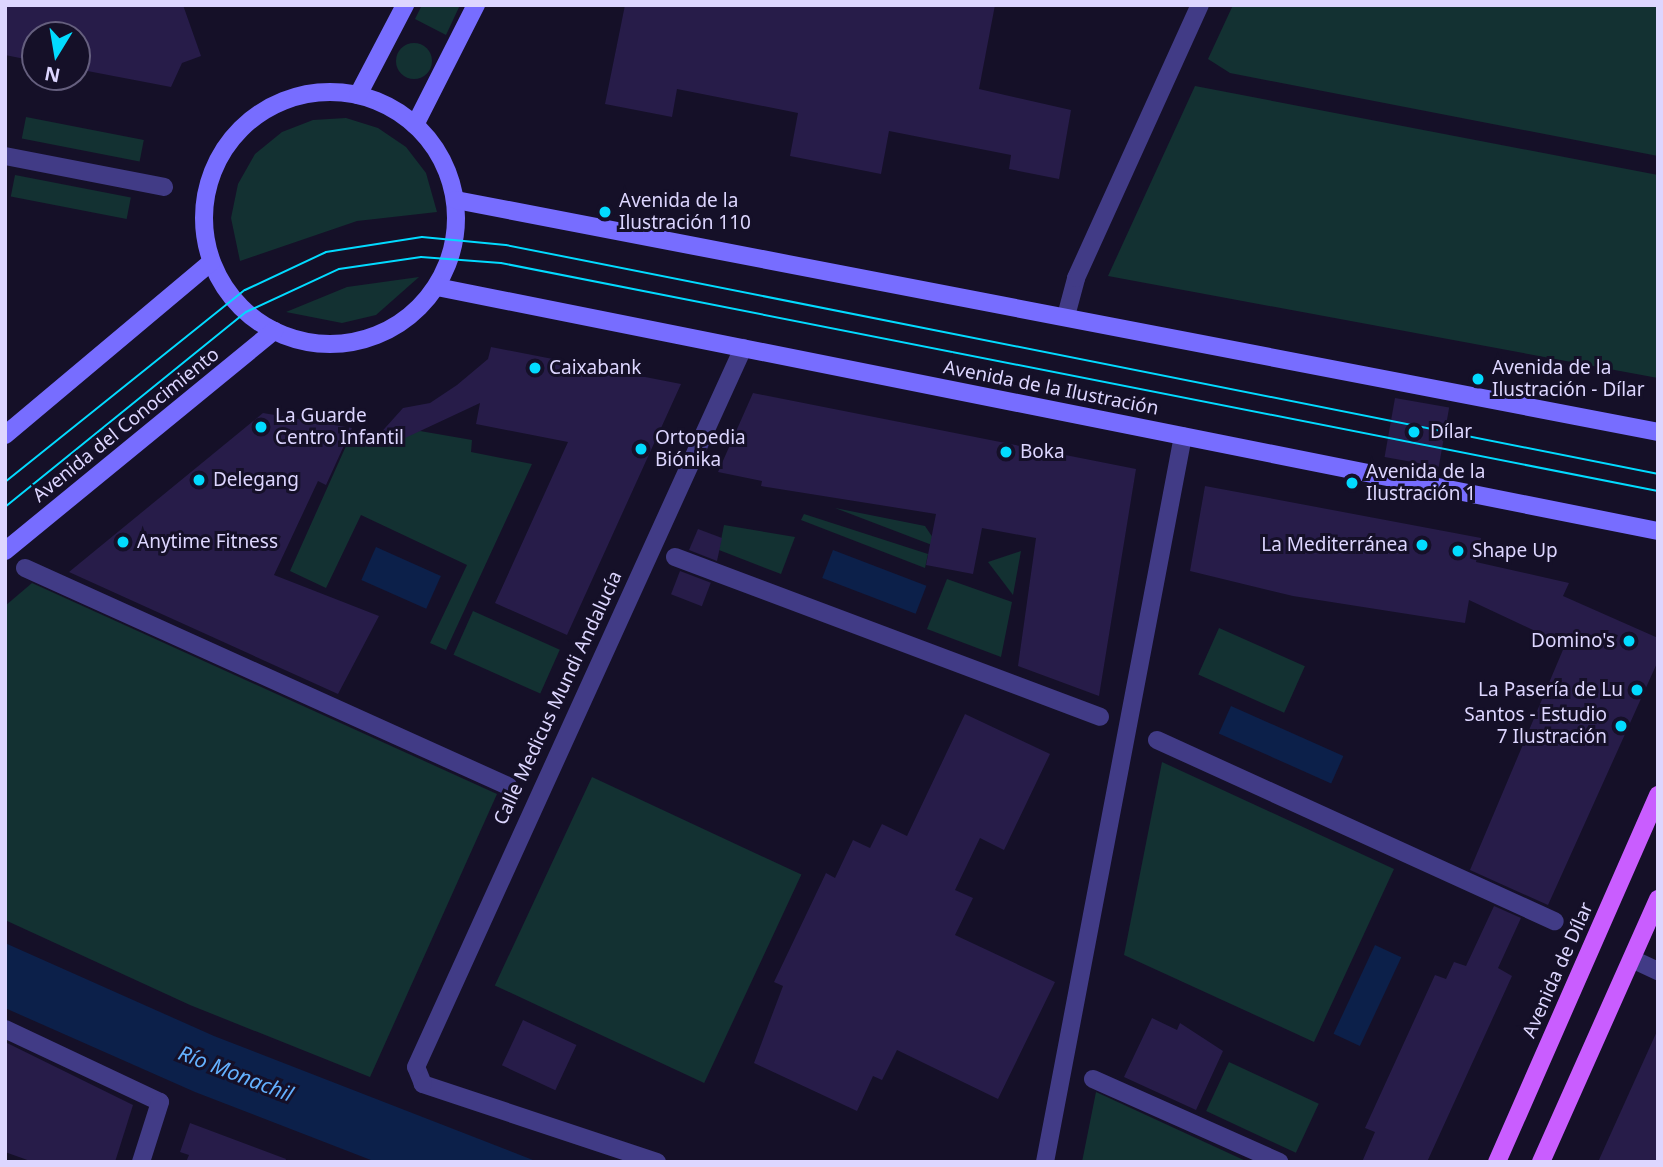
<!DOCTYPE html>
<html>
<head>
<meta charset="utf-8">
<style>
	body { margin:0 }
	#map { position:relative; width:1663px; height:1167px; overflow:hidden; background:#151028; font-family:"Noto Sans",sans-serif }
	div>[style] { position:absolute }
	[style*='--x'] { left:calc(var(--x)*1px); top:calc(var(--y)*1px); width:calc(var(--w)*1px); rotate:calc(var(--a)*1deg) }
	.green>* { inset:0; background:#133132; transform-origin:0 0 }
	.round { border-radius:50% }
	.water>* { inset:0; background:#0c204a; transform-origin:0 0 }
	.building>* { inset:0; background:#271c49; transform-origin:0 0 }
	.pedestrian>* { height:18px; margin:-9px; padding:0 9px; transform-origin:9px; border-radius:9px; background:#413b86 }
	.minor>* { height:18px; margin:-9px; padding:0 9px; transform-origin:9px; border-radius:9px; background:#413b86 }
	.tertiary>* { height:18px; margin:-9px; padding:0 9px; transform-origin:9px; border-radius:9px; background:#413b86 }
	.secondary>* { height:18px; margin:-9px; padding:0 9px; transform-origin:9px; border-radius:9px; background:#776dff }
	.secondary>.ring { margin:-9px; padding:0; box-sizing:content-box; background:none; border:18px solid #776dff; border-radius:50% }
	.primary>* { height:18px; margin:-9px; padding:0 9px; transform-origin:9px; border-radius:9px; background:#c95dff }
	.tram>* { height:2px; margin:-1px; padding:0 1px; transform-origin:1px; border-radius:1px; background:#02dbff }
	.dots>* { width:19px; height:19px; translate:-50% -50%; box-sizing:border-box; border:4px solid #151028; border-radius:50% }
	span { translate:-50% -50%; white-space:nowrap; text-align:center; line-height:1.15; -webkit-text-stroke:6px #151028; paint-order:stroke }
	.poi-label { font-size:19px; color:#ddd6ff }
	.left { translate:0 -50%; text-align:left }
	.right { translate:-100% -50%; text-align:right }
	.street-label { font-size:19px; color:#ddd6ff }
	.water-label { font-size:21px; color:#64b1ff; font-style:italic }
	.frame { position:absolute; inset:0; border:7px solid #ddd6ff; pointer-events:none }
	.north { position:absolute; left:21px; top:21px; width:70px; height:70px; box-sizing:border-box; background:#151028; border:2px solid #655f7e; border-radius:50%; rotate:191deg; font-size:19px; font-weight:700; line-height:28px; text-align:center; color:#ddd6ff }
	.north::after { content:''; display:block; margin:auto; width:24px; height:32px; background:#02dbff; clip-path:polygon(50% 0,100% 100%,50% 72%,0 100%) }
</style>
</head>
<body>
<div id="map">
	<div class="green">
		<i style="clip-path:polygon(422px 5px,460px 5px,446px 35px,415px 19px)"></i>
		<i style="clip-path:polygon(1233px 5px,1658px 5px,1658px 156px,1230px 73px,1208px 59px)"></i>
		<i class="round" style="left:396px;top:43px;width:36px;height:36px"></i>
		<i style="clip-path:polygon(1195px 86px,1658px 175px,1658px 378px,1108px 276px)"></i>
		<i style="left:26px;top:117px;width:120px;height:22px;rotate:11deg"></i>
		<i style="clip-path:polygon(346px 118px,378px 128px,406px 147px,426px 173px,437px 212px,357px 221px,240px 261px,231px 218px,238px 184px,255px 154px,282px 132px,313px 120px)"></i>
		<i style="left:15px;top:175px;width:118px;height:22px;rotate:11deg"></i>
		<i style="clip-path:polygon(419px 277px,376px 315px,342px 323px,286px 312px,347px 287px)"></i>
		<i style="clip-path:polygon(420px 431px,472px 440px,471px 452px,532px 464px,446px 650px,430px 643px,467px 565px,361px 515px,326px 588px,290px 571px,346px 446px)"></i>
		<i style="clip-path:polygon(835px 508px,925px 526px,935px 541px,932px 545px)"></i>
		<i style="clip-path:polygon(804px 514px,928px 554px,925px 568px,801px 520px)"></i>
		<i style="clip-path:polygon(724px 525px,795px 537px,781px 574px,719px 550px)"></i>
		<i style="clip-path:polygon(1021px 551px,1013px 595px,988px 562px)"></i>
		<i style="clip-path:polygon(947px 579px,1012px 602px,1001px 657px,927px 629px)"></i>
		<i style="clip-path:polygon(32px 583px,497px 794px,370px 1077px,190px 1005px,5px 920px,5px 606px)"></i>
		<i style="left:473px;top:611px;width:95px;height:48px;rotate:24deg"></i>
		<i style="left:1219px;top:628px;width:94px;height:51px;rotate:24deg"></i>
		<i style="clip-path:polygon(1162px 762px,1394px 869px,1314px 1042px,1124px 955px)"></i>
		<i style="left:592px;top:777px;width:231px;height:230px;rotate:25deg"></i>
		<i style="left:1229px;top:1062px;width:99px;height:54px;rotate:25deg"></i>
		<i style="clip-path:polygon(1096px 1092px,1248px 1162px,1082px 1162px)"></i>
	</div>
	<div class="water">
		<i style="left:376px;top:547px;width:71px;height:36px;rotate:24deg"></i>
		<i style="left:833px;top:550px;width:100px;height:30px;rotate:21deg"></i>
		<i style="left:1231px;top:706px;width:123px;height:30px;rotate:24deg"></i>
		<i style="clip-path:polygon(5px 943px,214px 1036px,538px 1162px,376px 1162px,195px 1092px,5px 1008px)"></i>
		<i style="left:1375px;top:945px;width:29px;height:98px;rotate:25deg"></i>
	</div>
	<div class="building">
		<i style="clip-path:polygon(5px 5px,183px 5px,201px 56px,182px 63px,171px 87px,77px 69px,77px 35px,35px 35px,35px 61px,5px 55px)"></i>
		<i style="clip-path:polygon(625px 5px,995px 5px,979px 89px,1071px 110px,1059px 179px,1009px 169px,1011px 155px,889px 131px,881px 174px,790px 156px,798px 113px,677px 89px,672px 117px,605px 104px)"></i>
		<i style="clip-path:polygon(491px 347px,681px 384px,567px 635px,495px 603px,568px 442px,476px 424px,480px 403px,403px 439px,368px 447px,403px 408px,430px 403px,457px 385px,488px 359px)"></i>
		<i style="clip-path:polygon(753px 393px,1136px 469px,1099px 696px,1018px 666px,1036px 538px,982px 528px,973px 574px,926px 565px,936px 514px,761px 486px,762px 481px,718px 472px)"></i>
		<i style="left:1395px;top:398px;width:55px;height:60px;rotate:10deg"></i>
		<i style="clip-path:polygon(263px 413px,352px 428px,326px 485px,318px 481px,274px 575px,379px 616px,338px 694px,69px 572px)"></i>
		<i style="clip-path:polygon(1205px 486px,1481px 538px,1476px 562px,1569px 583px,1563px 596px,1658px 638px,1658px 661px,1548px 905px,1470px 870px,1565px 645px,1469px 600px,1465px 623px,1293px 596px,1190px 571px)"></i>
		<i style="clip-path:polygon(698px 529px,722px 538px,717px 561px,689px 550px)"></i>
		<i style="left:680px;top:571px;width:33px;height:25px;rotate:21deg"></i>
		<i style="clip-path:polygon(965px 714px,1050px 754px,1004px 850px,980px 838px,955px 890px,973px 898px,955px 935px,1055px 982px,998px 1099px,897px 1050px,882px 1080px,873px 1076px,857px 1111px,754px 1063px,783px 986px,774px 982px,826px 873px,835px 878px,853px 840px,870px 848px,882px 824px,907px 836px)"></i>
		<i style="clip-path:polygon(1494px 906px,1521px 918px,1498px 968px,1512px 976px,1427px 1162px,1362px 1162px,1375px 1132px,1365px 1128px,1435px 975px,1446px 979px,1454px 962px,1466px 966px)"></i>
		<i style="clip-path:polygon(1152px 1018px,1177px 1030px,1180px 1023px,1223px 1051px,1196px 1110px,1124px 1077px)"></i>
		<i style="left:523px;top:1020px;width:59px;height:50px;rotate:25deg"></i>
		<i style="clip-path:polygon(1658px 1029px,1658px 1162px,1598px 1162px)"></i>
		<i style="clip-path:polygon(5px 1042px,133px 1105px,115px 1162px,33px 1162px,5px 1152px)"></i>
		<i style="clip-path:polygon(190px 1123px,286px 1159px,285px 1162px,186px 1162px,189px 1155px,180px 1152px)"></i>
	</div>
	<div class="pedestrian">
		<i style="--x:5;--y:156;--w:162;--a:11"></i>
		<i style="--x:675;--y:557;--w:454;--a:20.6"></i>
		<i style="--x:25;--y:568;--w:530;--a:24.29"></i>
		<i style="--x:1157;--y:740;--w:437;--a:24.5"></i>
		<i style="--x:1632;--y:959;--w:29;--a:25"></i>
		<i style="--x:5;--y:1029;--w:171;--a:25.2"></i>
		<i style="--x:1093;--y:1079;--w:204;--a:24"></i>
	</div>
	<div class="minor">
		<i style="--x:1066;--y:316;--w:39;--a:-75"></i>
		<i style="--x:1076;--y:278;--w:300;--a:-65.6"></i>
		<i style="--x:141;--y:1162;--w:63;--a:-72.4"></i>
		<i style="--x:1045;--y:1162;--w:739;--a:-79.24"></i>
	</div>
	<div class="tertiary">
		<i style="--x:657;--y:1162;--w:247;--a:-161.6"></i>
		<i style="--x:423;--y:1084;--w:18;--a:-112"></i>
		<i style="--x:416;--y:1067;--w:790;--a:-65.54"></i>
	</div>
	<div class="secondary">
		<i class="ring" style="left:204px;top:92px;width:234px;height:234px"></i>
		<i style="--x:358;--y:95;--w:102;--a:-62.4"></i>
		<i style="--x:415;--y:125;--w:135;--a:-63.1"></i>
		<i style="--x:456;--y:200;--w:1224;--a:10.92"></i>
		<i style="--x:437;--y:287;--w:1245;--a:11.3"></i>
		<i style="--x:5;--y:435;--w:269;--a:-40"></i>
		<i style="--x:5;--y:551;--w:348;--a:-39.3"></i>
	</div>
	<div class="primary">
		<i style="--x:1497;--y:1162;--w:401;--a:-66.3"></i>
		<i style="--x:1541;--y:1162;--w:288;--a:-66"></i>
	</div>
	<div class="tram">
		<i style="--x:5;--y:482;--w:307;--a:-38.7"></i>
		<i style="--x:245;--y:290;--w:89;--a:-25.1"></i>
		<i style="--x:326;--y:252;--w:97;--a:-8.9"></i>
		<i style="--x:422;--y:237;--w:84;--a:5.4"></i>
		<i style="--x:506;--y:245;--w:1175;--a:11.24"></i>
		<i style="--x:5;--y:507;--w:310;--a:-39"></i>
		<i style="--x:246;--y:312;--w:102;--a:-24.8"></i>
		<i style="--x:339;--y:269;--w:83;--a:-8.3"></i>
		<i style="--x:421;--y:257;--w:80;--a:4.3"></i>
		<i style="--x:501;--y:263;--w:1179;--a:11.15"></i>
	</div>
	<div class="dots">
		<i style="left:605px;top:212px;background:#02dbff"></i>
		<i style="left:535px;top:368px;background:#02dbff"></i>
		<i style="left:1478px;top:379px;background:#02dbff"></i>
		<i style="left:261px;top:427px;background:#02dbff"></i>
		<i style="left:1414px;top:432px;background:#02dbff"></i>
		<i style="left:641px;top:449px;background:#02dbff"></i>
		<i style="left:1006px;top:452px;background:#02dbff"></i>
		<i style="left:199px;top:480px;background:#02dbff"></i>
		<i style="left:1352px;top:483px;background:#02dbff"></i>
		<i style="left:123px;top:542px;background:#02dbff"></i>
		<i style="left:1422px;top:545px;background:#02dbff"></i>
		<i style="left:1458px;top:551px;background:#02dbff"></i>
		<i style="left:1629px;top:641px;background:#02dbff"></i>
		<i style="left:1637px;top:690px;background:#02dbff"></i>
		<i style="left:1621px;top:726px;background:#02dbff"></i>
	</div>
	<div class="poi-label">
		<span class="left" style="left:619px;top:212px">Avenida de la<br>Ilustración 110</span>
		<span class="left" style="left:549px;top:368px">Caixabank</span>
		<span class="left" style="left:1492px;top:379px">Avenida de la<br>Ilustración - Dílar</span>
		<span class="left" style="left:275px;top:427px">La Guarde<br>Centro Infantil</span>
		<span class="left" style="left:1430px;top:432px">Dílar</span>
		<span class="left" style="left:655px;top:449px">Ortopedia<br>Biónika</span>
		<span class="left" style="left:1020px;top:452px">Boka</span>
		<span class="left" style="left:1366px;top:483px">Avenida de la<br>Ilustración 1</span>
		<span class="left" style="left:213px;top:480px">Delegang</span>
		<span class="left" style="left:137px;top:542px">Anytime Fitness</span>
		<span class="right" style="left:1408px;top:545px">La Mediterránea</span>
		<span class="left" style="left:1472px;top:551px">Shape Up</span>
		<span class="right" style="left:1615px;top:641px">Domino's</span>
		<span class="right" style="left:1623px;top:690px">La Pasería de Lu</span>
		<span class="right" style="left:1607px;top:726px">Santos - Estudio<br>7 Ilustración</span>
	</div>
	<div class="street-label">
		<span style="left:1051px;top:388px;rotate:11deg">Avenida de la Ilustración</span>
		<span style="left:126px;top:425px;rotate:-39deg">Avenida del Conocimiento</span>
		<span style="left:558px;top:698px;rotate:-65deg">Calle Medicus Mundi Andalucía</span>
		<span style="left:1558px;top:970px;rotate:-66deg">Avenida de Dílar</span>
	</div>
	<div class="water-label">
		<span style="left:236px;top:1073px;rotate:21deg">Río Monachil</span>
	</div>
	<div class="frame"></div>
	<div class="north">N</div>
</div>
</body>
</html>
